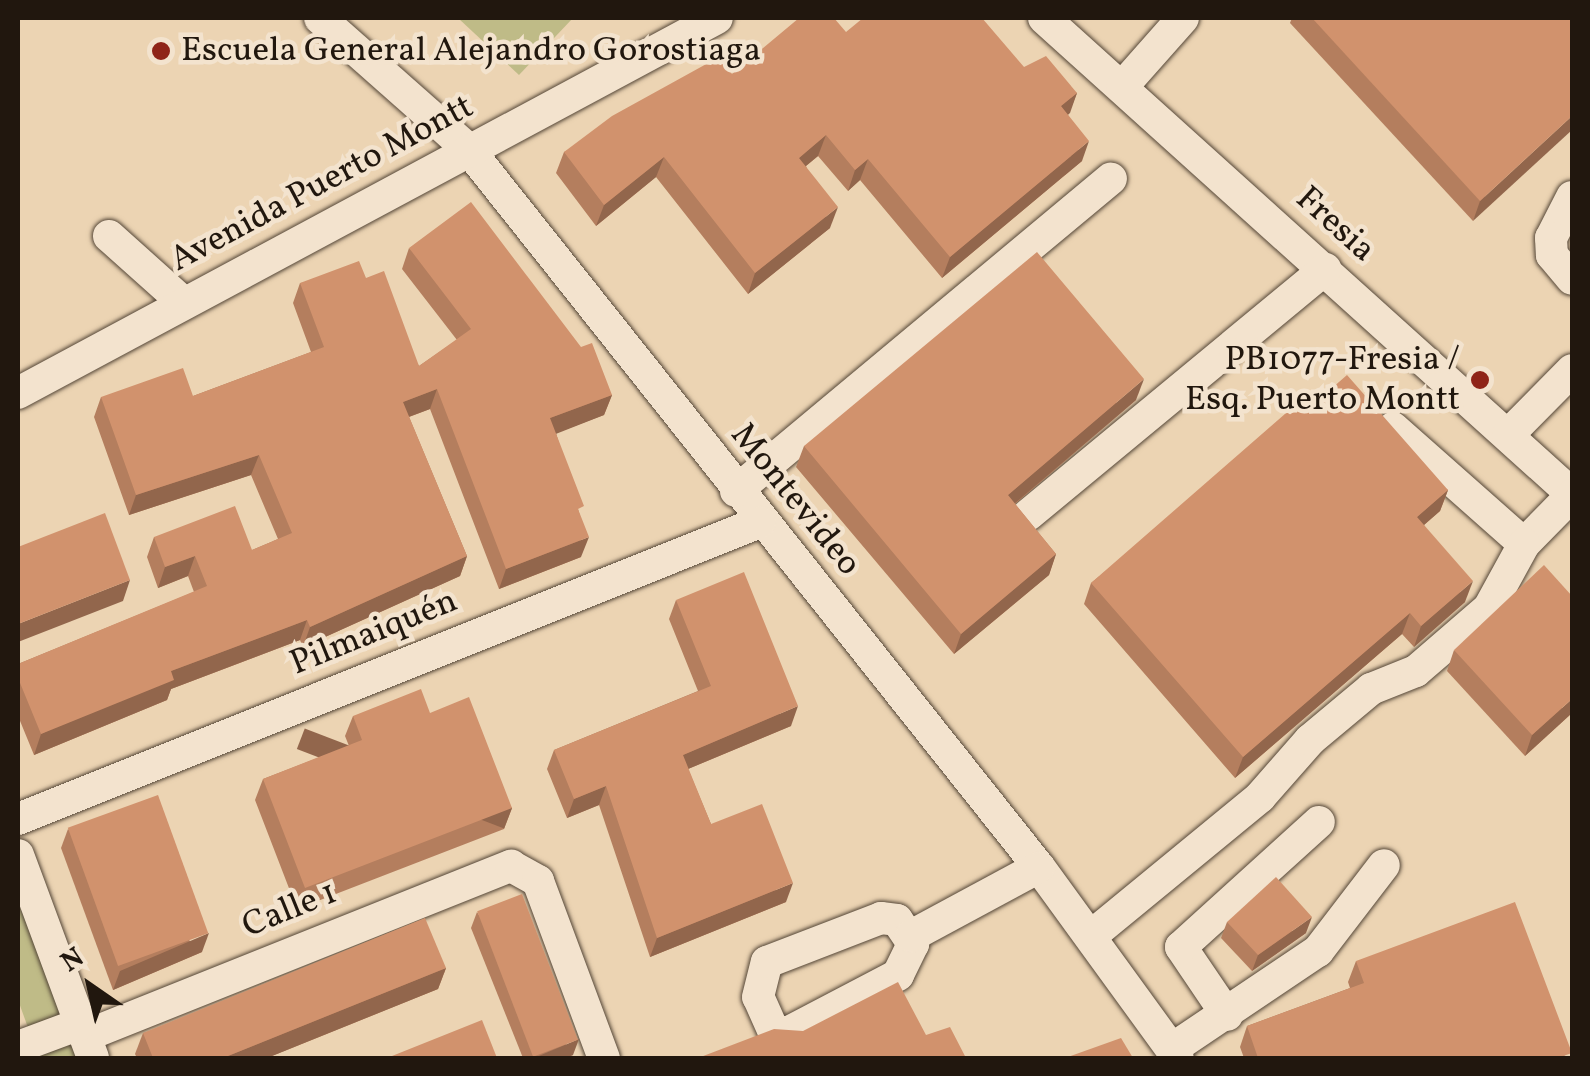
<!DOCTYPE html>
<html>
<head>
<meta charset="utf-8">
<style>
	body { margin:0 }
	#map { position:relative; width:1590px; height:1076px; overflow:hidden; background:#ecd4b3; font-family:Vollkorn,serif }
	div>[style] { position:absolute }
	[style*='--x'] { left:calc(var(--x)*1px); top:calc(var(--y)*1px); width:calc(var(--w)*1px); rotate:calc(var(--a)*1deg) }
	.green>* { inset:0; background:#bfbb87 }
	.roads { filter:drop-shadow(0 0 2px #544637) drop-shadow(0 0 2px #544637) }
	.minor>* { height:32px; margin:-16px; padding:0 16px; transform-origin:16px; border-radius:16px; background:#f3e3ce }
	.wall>* { inset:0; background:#b47e5e }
	.shaded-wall>* { inset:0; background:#92664c; transform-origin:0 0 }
	.building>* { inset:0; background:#d1926d; transform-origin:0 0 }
	.dots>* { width:28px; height:28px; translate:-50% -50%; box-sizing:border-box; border:5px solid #f3e3ce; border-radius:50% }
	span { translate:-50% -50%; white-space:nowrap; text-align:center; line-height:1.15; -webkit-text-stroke:9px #f3e3ce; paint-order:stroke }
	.poi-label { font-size:35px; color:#21170e }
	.left { translate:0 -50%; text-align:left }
	.right { translate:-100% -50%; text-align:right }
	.street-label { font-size:35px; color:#21170e }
	.frame { position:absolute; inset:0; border:20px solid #21170e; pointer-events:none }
	.north { position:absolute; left:40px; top:936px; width:100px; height:100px; -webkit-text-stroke:8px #f3e3ce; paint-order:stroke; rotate:326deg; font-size:28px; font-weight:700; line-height:40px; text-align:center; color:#21170e }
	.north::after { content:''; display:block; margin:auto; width:35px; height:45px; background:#21170e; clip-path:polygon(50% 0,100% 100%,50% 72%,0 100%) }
</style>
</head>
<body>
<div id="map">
	<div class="green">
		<i style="clip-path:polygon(458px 18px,573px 18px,519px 75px)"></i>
		<i style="clip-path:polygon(18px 893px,80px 1058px,39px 1058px,18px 1000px)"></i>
	</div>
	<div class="roads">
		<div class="minor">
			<i style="--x:320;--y:18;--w:199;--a:41.5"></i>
			<i style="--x:469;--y:150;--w:916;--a:51.52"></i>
			<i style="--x:1039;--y:867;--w:236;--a:54"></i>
			<i style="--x:1044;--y:18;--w:711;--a:42.04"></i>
			<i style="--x:1122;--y:87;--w:92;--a:-48.5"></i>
			<i style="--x:1572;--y:197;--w:46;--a:117.1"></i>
			<i style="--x:1551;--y:238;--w:17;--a:87"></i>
			<i style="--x:1552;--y:255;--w:31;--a:50"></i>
			<i style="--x:109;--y:236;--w:101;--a:41.8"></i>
			<i style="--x:18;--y:393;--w:793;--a:-28.21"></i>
			<i style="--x:1393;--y:428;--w:175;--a:41.5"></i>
			<i style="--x:1524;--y:544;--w:69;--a:-45.6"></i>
			<i style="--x:1508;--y:435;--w:91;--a:-45.4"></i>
			<i style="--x:736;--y:491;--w:488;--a:-39.8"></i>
			<i style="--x:1028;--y:515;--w:386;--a:-39.6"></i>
			<i style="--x:18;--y:819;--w:799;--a:-21.81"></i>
			<i style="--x:18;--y:855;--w:216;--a:69.7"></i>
			<i style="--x:881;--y:918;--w:16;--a:7"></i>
			<i style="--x:897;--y:920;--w:29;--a:56"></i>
			<i style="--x:913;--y:944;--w:34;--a:116"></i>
			<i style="--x:898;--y:975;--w:125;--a:152.4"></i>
			<i style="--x:787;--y:1033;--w:14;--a:-168"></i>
			<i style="--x:773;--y:1030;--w:36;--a:-114"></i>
			<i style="--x:758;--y:997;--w:36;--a:-76"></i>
			<i style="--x:767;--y:962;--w:122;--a:-21.1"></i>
			<i style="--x:911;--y:936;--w:145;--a:-28.3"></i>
			<i style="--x:1091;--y:936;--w:219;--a:-39.4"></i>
			<i style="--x:1260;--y:797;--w:76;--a:-48.7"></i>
			<i style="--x:1310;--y:740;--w:80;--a:-39.9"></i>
			<i style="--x:1371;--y:689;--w:48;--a:-21.8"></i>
			<i style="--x:1416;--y:671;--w:96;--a:-40.8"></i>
			<i style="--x:1489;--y:608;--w:73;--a:-61.3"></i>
			<i style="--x:1227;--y:1015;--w:82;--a:-124.1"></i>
			<i style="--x:1181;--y:947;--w:186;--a:-42.2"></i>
			<i style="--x:85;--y:1036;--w:459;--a:-21.8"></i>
			<i style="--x:511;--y:866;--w:31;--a:29"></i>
			<i style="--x:538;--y:881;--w:189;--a:69.6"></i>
			<i style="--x:18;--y:1047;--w:66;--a:-20.4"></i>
			<i style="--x:1172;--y:1049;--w:176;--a:-33.9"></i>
			<i style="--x:1318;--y:951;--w:108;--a:-52.5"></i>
		</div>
	</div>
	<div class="wall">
		<i style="clip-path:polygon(1292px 18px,1572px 18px,1473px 221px,1290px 23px)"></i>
		<i style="clip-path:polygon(846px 32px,1024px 67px,1077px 93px,1068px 115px,1082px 161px,942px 278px,860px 180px,848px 191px,818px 156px,806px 166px,830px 228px,748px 294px,656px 177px,596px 226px,556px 173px,564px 152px,732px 74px)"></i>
		<i style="clip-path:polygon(409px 248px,612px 395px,604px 415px,556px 433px,580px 516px,581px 557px,499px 589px,430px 409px,409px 417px,467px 556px,460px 576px,303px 647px,300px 640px,171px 689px,167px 700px,34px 755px,18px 716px,18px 664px,194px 592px,188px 576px,158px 588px,147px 557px,154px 537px,252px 550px,278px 539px,251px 475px,129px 515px,94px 417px,101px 397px,193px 396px,311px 352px,293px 303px,300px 283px,366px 278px,419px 366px,457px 340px,402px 269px)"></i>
		<i style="clip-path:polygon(1136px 400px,1015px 504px,1056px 554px,1049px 575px,954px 654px,796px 467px,804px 446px)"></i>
		<i style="clip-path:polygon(1316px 402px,1448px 490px,1440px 511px,1424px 525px,1465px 602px,1414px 647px,1402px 634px,1235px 778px,1084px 604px,1091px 583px)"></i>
		<i style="clip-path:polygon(676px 600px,791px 726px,688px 769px,711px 824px,786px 902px,650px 957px,599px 805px,567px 818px,547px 769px,554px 750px,698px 691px,669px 619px)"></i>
		<i style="clip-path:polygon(1454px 650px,1572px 713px,1525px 756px,1447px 671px)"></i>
		<i style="clip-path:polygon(430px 713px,512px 808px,504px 829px,297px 909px,255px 800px,263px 779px,349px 746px,345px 736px,353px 716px)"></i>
		<i style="clip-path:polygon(68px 829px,202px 952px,113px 990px,61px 848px)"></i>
		<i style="clip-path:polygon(477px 912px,573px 1055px,565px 1058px,523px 1058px,471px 928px)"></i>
		<i style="clip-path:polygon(1227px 922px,1306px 933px,1252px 971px,1221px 938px)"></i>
		<i style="clip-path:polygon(1356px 961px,1570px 1058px,1244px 1058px,1240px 1047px,1247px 1026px,1350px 988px,1348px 982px)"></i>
		<i style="clip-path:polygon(446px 968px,438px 989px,267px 1058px,137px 1058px,135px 1054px,143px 1033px)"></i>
	</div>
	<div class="shaded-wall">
		<i style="clip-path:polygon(1077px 93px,1070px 113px,1053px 127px,1061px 106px)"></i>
		<i style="clip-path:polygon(1572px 116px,1572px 130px,1473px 221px,1480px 201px)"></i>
		<i style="clip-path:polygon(826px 135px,818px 156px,791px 178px,799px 158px)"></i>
		<i style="clip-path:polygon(1089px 141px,1082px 161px,942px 278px,950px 257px)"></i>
		<i style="clip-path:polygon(664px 157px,656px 177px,596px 226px,604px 205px)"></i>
		<i style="clip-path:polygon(868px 159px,860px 180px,848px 191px,855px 170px)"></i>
		<i style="clip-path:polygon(838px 207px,830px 228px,748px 294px,755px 273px)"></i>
		<i style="clip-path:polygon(1144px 379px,1136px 400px,1000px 516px,1008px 495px)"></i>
		<i style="clip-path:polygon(437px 389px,430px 409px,395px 422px,403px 402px)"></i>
		<i style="clip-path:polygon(612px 395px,604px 415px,543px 439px,550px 418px)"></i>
		<i style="clip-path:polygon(259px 455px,251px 475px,129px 515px,136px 495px)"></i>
		<i style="clip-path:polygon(1448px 490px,1440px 511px,1409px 538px,1417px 517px)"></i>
		<i style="clip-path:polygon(589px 537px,581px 557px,499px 589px,506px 569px)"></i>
		<i style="clip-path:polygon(1056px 554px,1049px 575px,954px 654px,961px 634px)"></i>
		<i style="clip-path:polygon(195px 556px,188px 576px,158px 588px,165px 567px)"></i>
		<i style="clip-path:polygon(467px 556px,460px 576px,303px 647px,310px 627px)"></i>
		<i style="clip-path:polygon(130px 580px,123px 601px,18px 642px,18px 624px)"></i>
		<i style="clip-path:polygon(1473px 581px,1465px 602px,1414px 647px,1421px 626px)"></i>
		<i style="clip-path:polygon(1410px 613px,1402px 634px,1235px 778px,1243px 757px)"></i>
		<i style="clip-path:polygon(307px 620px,300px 640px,171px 689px,167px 700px,34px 755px,41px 734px,171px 671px)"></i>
		<i style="clip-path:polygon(1572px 699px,1572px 713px,1525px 756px,1532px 735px)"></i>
		<i style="clip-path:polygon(798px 706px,791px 726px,676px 774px,683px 755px)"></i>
		<i style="clip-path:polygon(606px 786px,599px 805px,567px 818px,574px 799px)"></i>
		<i style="left:512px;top:808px;width:22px;height:222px;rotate:111deg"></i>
		<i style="clip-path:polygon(793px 883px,786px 902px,650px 957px,657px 938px)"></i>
		<i style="clip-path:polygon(1312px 917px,1306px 933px,1252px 971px,1258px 955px)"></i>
		<i style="clip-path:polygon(209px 933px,202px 952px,113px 990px,120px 971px)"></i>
		<i style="clip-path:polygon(446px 968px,438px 989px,267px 1058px,223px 1058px)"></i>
		<i style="clip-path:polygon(579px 1039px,573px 1055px,565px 1058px,534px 1058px)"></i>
	</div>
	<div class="building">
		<i style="clip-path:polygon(799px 18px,834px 18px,846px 32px,863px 18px,982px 18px,1024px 67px,1046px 56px,1077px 93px,1061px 106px,1089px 141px,950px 257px,868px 159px,855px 170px,826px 135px,799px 158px,838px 207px,755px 273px,664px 157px,604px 205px,564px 152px,612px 116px,719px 57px,732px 74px)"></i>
		<i style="clip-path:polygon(1312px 18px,1572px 18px,1572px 116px,1480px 201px)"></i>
		<i style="clip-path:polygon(471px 202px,581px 347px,592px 343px,612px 395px,550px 418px,584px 506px,578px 509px,589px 537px,506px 569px,437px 389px,403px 402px,467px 556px,310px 627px,307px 620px,171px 671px,174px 680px,41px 734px,18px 678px,18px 664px,207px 586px,195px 556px,165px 567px,154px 537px,235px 506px,252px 550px,292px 533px,259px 455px,136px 495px,101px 397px,183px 368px,193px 396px,324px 347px,300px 283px,359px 261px,366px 278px,384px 271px,419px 366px,471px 329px,409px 248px)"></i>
		<i style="clip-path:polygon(1037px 252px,1144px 379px,1008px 495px,1056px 554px,961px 634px,804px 446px)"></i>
		<i style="clip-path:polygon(1347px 375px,1448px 490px,1417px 517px,1473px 581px,1421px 626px,1410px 613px,1243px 757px,1091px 583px,1309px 393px,1316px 402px)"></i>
		<i style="clip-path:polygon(105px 513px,130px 580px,18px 624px,18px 547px)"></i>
		<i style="clip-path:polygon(1544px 565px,1572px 596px,1572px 699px,1532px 735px,1454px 650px)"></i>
		<i style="clip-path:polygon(744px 572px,798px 706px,683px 755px,711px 824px,762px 804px,793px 883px,657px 938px,606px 786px,574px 799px,554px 750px,711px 686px,676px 600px)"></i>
		<i style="clip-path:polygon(421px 689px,430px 713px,469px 697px,512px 808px,305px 888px,263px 779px,362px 740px,353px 716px)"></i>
		<i style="left:158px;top:795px;width:147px;height:96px;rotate:70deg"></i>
		<i style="clip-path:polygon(1276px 877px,1312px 917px,1258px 955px,1227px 922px)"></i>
		<i style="left:522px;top:894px;width:156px;height:48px;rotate:69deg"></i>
		<i style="clip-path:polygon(1515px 902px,1572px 1053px,1557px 1058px,1258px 1058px,1247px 1026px,1364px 983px,1356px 961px)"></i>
		<i style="clip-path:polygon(425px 918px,446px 968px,223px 1058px,153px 1058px,143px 1033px)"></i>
		<i style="clip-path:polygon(898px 982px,926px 1035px,950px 1027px,966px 1058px,698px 1058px,774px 1029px,803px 1031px)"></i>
		<i style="clip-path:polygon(482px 1020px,497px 1058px,387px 1058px)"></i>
		<i style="clip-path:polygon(1121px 1038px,1133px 1058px,1065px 1058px)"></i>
	</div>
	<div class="dots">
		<i style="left:161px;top:51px;background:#8f2418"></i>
		<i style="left:1480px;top:380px;background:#8f2418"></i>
	</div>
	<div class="poi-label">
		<span class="left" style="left:181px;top:51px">Escuela General Alejandro Gorostiaga</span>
		<span class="right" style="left:1460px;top:380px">PB1077-Fresia /<br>Esq. Puerto Montt</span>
	</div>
	<div class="street-label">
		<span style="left:322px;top:184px;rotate:-28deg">Avenida Puerto Montt</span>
		<span style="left:1335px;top:225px;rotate:42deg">Fresia</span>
		<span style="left:795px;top:500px;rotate:51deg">Montevideo</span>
		<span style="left:374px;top:633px;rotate:-22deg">Pilmaiquén</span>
		<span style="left:290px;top:910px;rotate:-22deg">Calle 1</span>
	</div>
	<div class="frame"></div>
	<div class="north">N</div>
</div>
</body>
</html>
